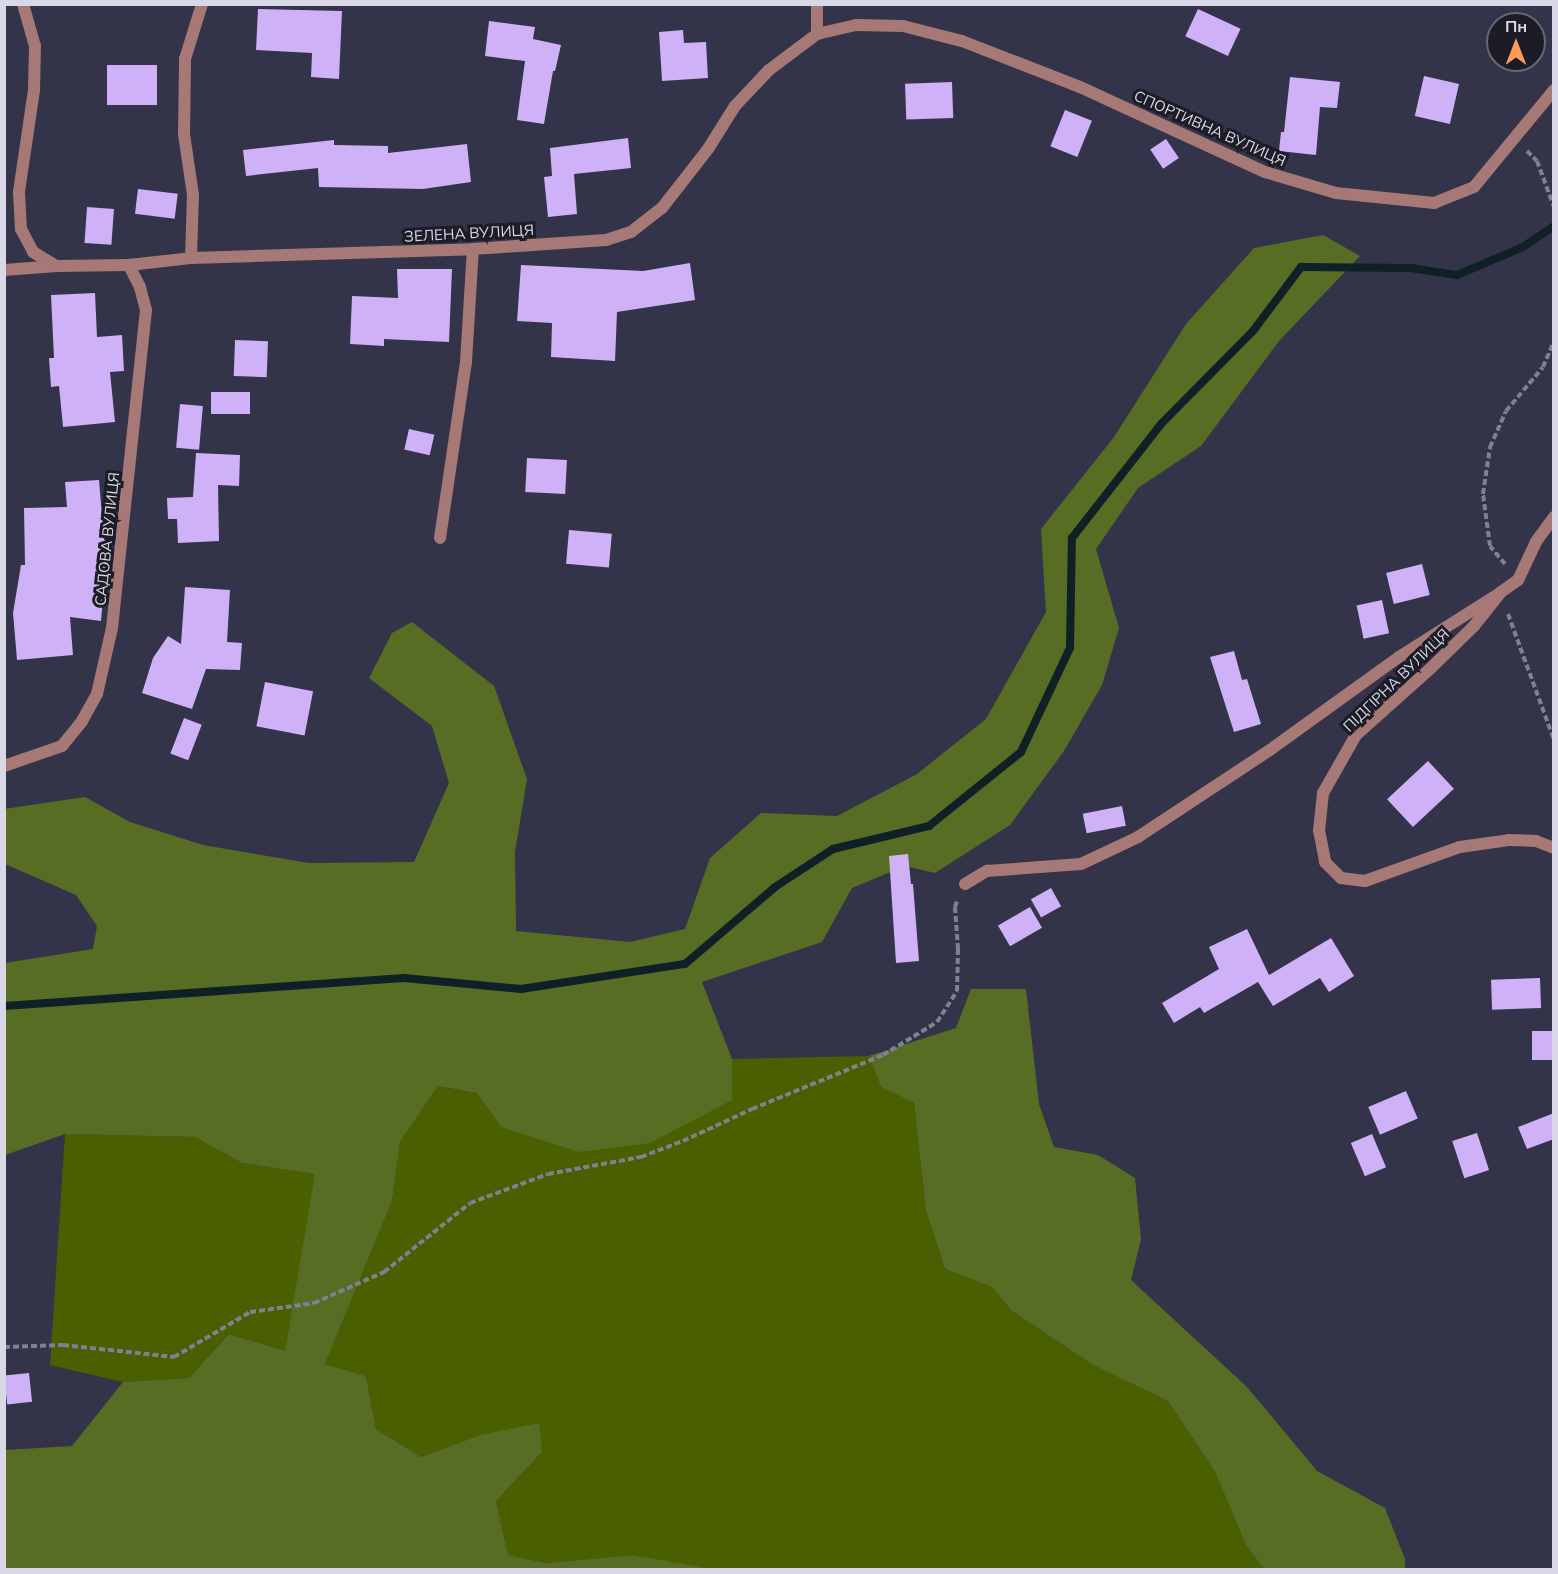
<!DOCTYPE html>
<html>
<head>
<meta charset="utf-8">
<style>
	body { margin:0 }
	#map { position:relative; width:1558px; height:1574px; overflow:hidden; background:#333349; font-family:Mulish,sans-serif }
	div>[style] { position:absolute }
	[style*='--x'] { left:calc(var(--x)*1px); top:calc(var(--y)*1px); width:calc(var(--w)*1px); rotate:calc(var(--a)*1deg) }
	.green>* { inset:0; background:#4a6000 }
	.forest>* { inset:0; background:#586d24 }
	.stream>* { height:8px; margin:-4px; padding:0 4px; transform-origin:4px; border-radius:4px; background:#0f2126 }
	.building>* { inset:0; background:#cfb1f7; transform-origin:0 0 }
	.path>* { height:4px; margin-top:-2px; transform-origin:0; background:repeating-linear-gradient(90deg,#808093 0 6px,transparent 0 9px) }
	.service>* { height:12px; margin:-6px; padding:0 6px; transform-origin:6px; border-radius:6px; background:#a67876 }
	.minor>* { height:12px; margin:-6px; padding:0 6px; transform-origin:6px; border-radius:6px; background:#a67876 }
	span { translate:-50% -50%; white-space:nowrap; text-align:center; line-height:1.15; -webkit-text-stroke:6px #1c1c26; paint-order:stroke }
	.street-label { font-size:15px; color:#d8d8e7 }
	.frame { position:absolute; inset:0; border:6px solid #d8d8e7; pointer-events:none }
	.north { position:absolute; left:1486px; top:12px; width:60px; height:60px; box-sizing:border-box; background:#1c1c26; border:2px solid #676773; border-radius:50%; rotate:0deg; font-size:16px; font-weight:700; line-height:24px; text-align:center; color:#d8d8e7 }
	.north::after { content:''; display:block; margin:auto; width:21px; height:27px; background:#ff9b5a; clip-path:polygon(50% 0,100% 100%,50% 72%,0 100%) }
</style>
</head>
<body>
<div id="map">
	<div class="green">
		<i style="clip-path:polygon(869px 1056px,881px 1087px,914px 1103px,926px 1211px,945px 1269px,992px 1287px,1012px 1311px,1093px 1365px,1168px 1401px,1215px 1472px,1246px 1545px,1264px 1569px,711px 1570px,633px 1555px,546px 1563px,508px 1555px,496px 1501px,542px 1452px,480px 1435px,421px 1457px,376px 1429px,366px 1376px,325px 1364px,392px 1201px,400px 1142px,438px 1086px,477px 1093px,501px 1127px,732px 1100px,732px 1059px)"></i>
		<i style="clip-path:polygon(65px 1134px,196px 1137px,242px 1163px,316px 1174px,285px 1351px,229px 1334px,189px 1378px,123px 1382px,50px 1365px)"></i>
	</div>
	<div class="forest">
		<i style="clip-path:polygon(1323px 235px,1360px 256px,1279px 341px,1201px 446px,1138px 488px,1096px 549px,1119px 628px,1102px 685px,1064px 751px,1010px 825px,935px 873px,905px 866px,852px 888px,822px 942px,702px 982px,732px 1059px,732px 1100px,650px 1143px,579px 1152px,501px 1127px,477px 1093px,438px 1086px,400px 1142px,392px 1201px,325px 1364px,366px 1376px,376px 1429px,421px 1457px,480px 1435px,539px 1423px,542px 1452px,496px 1501px,508px 1555px,546px 1563px,633px 1555px,711px 1569px,5px 1569px,5px 1450px,72px 1446px,123px 1382px,189px 1378px,229px 1334px,285px 1351px,315px 1174px,242px 1163px,195px 1137px,65px 1134px,5px 1155px,5px 963px,93px 949px,97px 926px,76px 895px,5px 864px,4px 809px,85px 797px,130px 822px,203px 845px,309px 863px,414px 862px,449px 783px,432px 726px,369px 678px,392px 633px,412px 622px,494px 686px,527px 779px,515px 852px,516px 931px,630px 942px,685px 929px,710px 858px,761px 813px,837px 816px,917px 774px,986px 719px,1046px 612px,1041px 529px,1114px 437px,1186px 324px,1254px 248px)"></i>
		<i style="clip-path:polygon(971px 989px,1026px 989px,1039px 1104px,1054px 1147px,1098px 1155px,1135px 1178px,1141px 1239px,1131px 1280px,1247px 1387px,1317px 1471px,1385px 1508px,1405px 1559px,1405px 1569px,1264px 1569px,1246px 1545px,1215px 1472px,1168px 1401px,1093px 1365px,1012px 1311px,992px 1287px,945px 1269px,926px 1211px,914px 1103px,881px 1087px,869px 1056px,956px 1028px)"></i>
	</div>
	<div class="stream">
		<i style="--x:4;--y:1006;--w:401;--a:-4"></i>
		<i style="--x:404;--y:978;--w:118;--a:5.4"></i>
		<i style="--x:521;--y:989;--w:166;--a:-8.7"></i>
		<i style="--x:685;--y:964;--w:118;--a:-40.5"></i>
		<i style="--x:775;--y:887;--w:69;--a:-33.2"></i>
		<i style="--x:833;--y:849;--w:99;--a:-13.5"></i>
		<i style="--x:929;--y:826;--w:118;--a:-38.8"></i>
		<i style="--x:1021;--y:752;--w:115;--a:-64.8"></i>
		<i style="--x:1070;--y:648;--w:110;--a:-89"></i>
		<i style="--x:1072;--y:538;--w:146;--a:-52"></i>
		<i style="--x:1162;--y:423;--w:129;--a:-45.3"></i>
		<i style="--x:1253;--y:331;--w:80;--a:-53.1"></i>
		<i style="--x:1301;--y:267;--w:110;--a:0.5"></i>
		<i style="--x:1411;--y:268;--w:47;--a:8.7"></i>
		<i style="--x:1457;--y:275;--w:72;--a:-23"></i>
		<i style="--x:1523;--y:247;--w:37;--a:-34"></i>
	</div>
	<div class="building">
		<i style="clip-path:polygon(258px 9px,342px 11px,339px 79px,311px 77px,312px 53px,256px 50px)"></i>
		<i style="left:1198px;top:9px;width:47px;height:30px;rotate:25deg"></i>
		<i style="clip-path:polygon(489px 21px,535px 27px,533px 39px,561px 45px,555px 71px,553px 71px,544px 124px,517px 120px,525px 61px,485px 56px)"></i>
		<i style="clip-path:polygon(683px 30px,684px 43px,706px 42px,708px 78px,662px 81px,659px 32px)"></i>
		<i style="left:107px;top:65px;width:50px;height:40px"></i>
		<i style="left:1424px;top:76px;width:36px;height:41px;rotate:13deg"></i>
		<i style="clip-path:polygon(1290px 77px,1340px 82px,1337px 108px,1320px 107px,1316px 155px,1279px 151px,1281px 132px,1284px 132px)"></i>
		<i style="left:952px;top:82px;width:36px;height:47px;rotate:88deg"></i>
		<i style="left:1065px;top:110px;width:29px;height:39px;rotate:22deg"></i>
		<i style="clip-path:polygon(628px 138px,631px 168px,574px 174px,577px 214px,548px 217px,544px 177px,552px 176px,550px 148px)"></i>
		<i style="left:1166px;top:139px;width:23px;height:19px;rotate:56deg"></i>
		<i style="clip-path:polygon(334px 140px,334px 145px,388px 146px,388px 153px,467px 144px,471px 182px,423px 189px,319px 187px,318px 168px,246px 176px,243px 150px)"></i>
		<i style="left:138px;top:189px;width:40px;height:25px;rotate:7deg"></i>
		<i style="left:87px;top:207px;width:27px;height:36px;rotate:4deg"></i>
		<i style="clip-path:polygon(690px 263px,695px 300px,617px 312px,615px 361px,551px 357px,552px 323px,517px 321px,521px 265px,643px 271px)"></i>
		<i style="clip-path:polygon(397px 269px,452px 269px,449px 342px,384px 339px,384px 346px,350px 344px,352px 296px,398px 298px)"></i>
		<i style="clip-path:polygon(95px 293px,97px 337px,122px 335px,124px 371px,110px 372px,115px 422px,63px 427px,59px 386px,51px 387px,49px 358px,54px 358px,51px 295px)"></i>
		<i style="left:235px;top:340px;width:33px;height:36px;rotate:2deg"></i>
		<i style="left:250px;top:392px;width:22px;height:39px;rotate:90deg"></i>
		<i style="left:180px;top:404px;width:23px;height:44px;rotate:5deg"></i>
		<i style="left:409px;top:429px;width:26px;height:21px;rotate:13deg"></i>
		<i style="clip-path:polygon(196px 453px,240px 455px,239px 486px,218px 485px,219px 541px,178px 543px,177px 519px,168px 519px,167px 498px,193px 497px)"></i>
		<i style="left:527px;top:458px;width:40px;height:34px;rotate:3deg"></i>
		<i style="clip-path:polygon(99px 480px,104px 540px,108px 541px,101px 621px,70px 617px,73px 655px,17px 660px,13px 613px,21px 565px,25px 565px,24px 508px,67px 507px,65px 482px)"></i>
		<i style="left:569px;top:530px;width:43px;height:34px;rotate:5deg"></i>
		<i style="left:1422px;top:564px;width:32px;height:37px;rotate:76deg"></i>
		<i style="clip-path:polygon(185px 587px,230px 590px,227px 642px,242px 643px,240px 670px,206px 669px,192px 709px,142px 693px,153px 658px,168px 636px,181px 644px)"></i>
		<i style="left:1382px;top:600px;width:34px;height:26px;rotate:78deg"></i>
		<i style="clip-path:polygon(1234px 651px,1242px 680px,1247px 679px,1261px 724px,1234px 732px,1210px 657px)"></i>
		<i style="left:265px;top:682px;width:49px;height:45px;rotate:11deg"></i>
		<i style="left:184px;top:718px;width:19px;height:38px;rotate:21deg"></i>
		<i style="left:1428px;top:761px;width:38px;height:56px;rotate:47deg"></i>
		<i style="left:1122px;top:806px;width:20px;height:40px;rotate:79deg"></i>
		<i style="clip-path:polygon(908px 854px,911px 884px,913px 884px,919px 961px,896px 963px,889px 856px)"></i>
		<i style="left:1051px;top:888px;width:21px;height:23px;rotate:61deg"></i>
		<i style="left:1030px;top:907px;width:24px;height:37px;rotate:60deg"></i>
		<i style="clip-path:polygon(1247px 929px,1269px 975px,1331px 938px,1354px 976px,1329px 992px,1320px 978px,1273px 1006px,1258px 982px,1204px 1013px,1200px 1007px,1174px 1023px,1162px 1003px,1219px 969px,1209px 947px)"></i>
		<i style="left:1540px;top:978px;width:30px;height:49px;rotate:88deg"></i>
		<i style="left:1554px;top:1031px;width:29px;height:22px;rotate:90deg"></i>
		<i style="left:1406px;top:1091px;width:30px;height:41px;rotate:67deg"></i>
		<i style="clip-path:polygon(1554px 1113px,1554px 1139px,1527px 1149px,1518px 1127px)"></i>
		<i style="left:1477px;top:1133px;width:39px;height:26px;rotate:72deg"></i>
		<i style="left:1372px;top:1134px;width:36px;height:23px;rotate:67deg"></i>
		<i style="left:29px;top:1373px;width:29px;height:25px;rotate:84deg"></i>
	</div>
	<div class="path">
		<i style="--x:1527;--y:151;--w:14;--a:45"></i>
		<i style="--x:1537;--y:161;--w:49;--a:69.7"></i>
		<i style="--x:1505;--y:564;--w:23;--a:-130"></i>
		<i style="--x:1490;--y:546;--w:52;--a:-97.7"></i>
		<i style="--x:1483;--y:494;--w:48;--a:-81.5"></i>
		<i style="--x:1490;--y:447;--w:39;--a:-66"></i>
		<i style="--x:1506;--y:411;--w:57;--a:-49.9"></i>
		<i style="--x:1543;--y:367;--w:28;--a:-67"></i>
		<i style="--x:1508;--y:614;--w:134;--a:69.9"></i>
		<i style="--x:4;--y:1347;--w:59;--a:-1.9"></i>
		<i style="--x:63;--y:1345;--w:112;--a:6.2"></i>
		<i style="--x:174;--y:1357;--w:88;--a:-30.6"></i>
		<i style="--x:250;--y:1312;--w:65;--a:-8"></i>
		<i style="--x:314;--y:1303;--w:77;--a:-23.9"></i>
		<i style="--x:384;--y:1272;--w:110;--a:-38.7"></i>
		<i style="--x:470;--y:1203;--w:83;--a:-20.4"></i>
		<i style="--x:548;--y:1174;--w:95;--a:-10.4"></i>
		<i style="--x:641;--y:1157;--w:45;--a:-20.9"></i>
		<i style="--x:683;--y:1141;--w:76;--a:-24.9"></i>
		<i style="--x:752;--y:1109;--w:142;--a:-22.4"></i>
		<i style="--x:883;--y:1055;--w:63;--a:-31.4"></i>
		<i style="--x:937;--y:1022;--w:37;--a:-57"></i>
		<i style="--x:957;--y:991;--w:42;--a:-88.6"></i>
		<i style="--x:958;--y:949;--w:42;--a:-94.1"></i>
		<i style="--x:955;--y:907;--w:6;--a:-72"></i>
	</div>
	<div class="service">
		<i style="--x:965;--y:884;--w:26;--a:-31"></i>
		<i style="--x:987;--y:871;--w:94;--a:-4.3"></i>
		<i style="--x:1081;--y:864;--w:63;--a:-25.3"></i>
		<i style="--x:1138;--y:837;--w:158;--a:-33.4"></i>
		<i style="--x:1270;--y:750;--w:159;--a:-35.8"></i>
		<i style="--x:1399;--y:657;--w:120;--a:-32.4"></i>
	</div>
	<div class="minor">
		<i style="--x:23;--y:4;--w:44;--a:74.1"></i>
		<i style="--x:35;--y:46;--w:44;--a:91.3"></i>
		<i style="--x:34;--y:90;--w:103;--a:98.4"></i>
		<i style="--x:19;--y:192;--w:37;--a:87"></i>
		<i style="--x:21;--y:229;--w:26;--a:62"></i>
		<i style="--x:33;--y:252;--w:27;--a:31"></i>
		<i style="--x:817;--y:34;--w:30;--a:-90"></i>
		<i style="--x:191;--y:258;--w:63;--a:-88.2"></i>
		<i style="--x:193;--y:195;--w:62;--a:-98.4"></i>
		<i style="--x:184;--y:134;--w:75;--a:-89.2"></i>
		<i style="--x:185;--y:59;--w:58;--a:-72.8"></i>
		<i style="--x:4;--y:270;--w:53;--a:-4.3"></i>
		<i style="--x:57;--y:266;--w:72;--a:-0.8"></i>
		<i style="--x:129;--y:265;--w:62;--a:-6.4"></i>
		<i style="--x:191;--y:258;--w:282;--a:-1.8"></i>
		<i style="--x:473;--y:249;--w:133;--a:-3.9"></i>
		<i style="--x:606;--y:240;--w:26;--a:-18"></i>
		<i style="--x:631;--y:232;--w:39;--a:-38"></i>
		<i style="--x:662;--y:208;--w:75;--a:-52.1"></i>
		<i style="--x:708;--y:149;--w:51;--a:-57.9"></i>
		<i style="--x:735;--y:106;--w:50;--a:-46.6"></i>
		<i style="--x:769;--y:70;--w:60;--a:-36.9"></i>
		<i style="--x:817;--y:34;--w:40;--a:-13"></i>
		<i style="--x:856;--y:25;--w:47;--a:1.2"></i>
		<i style="--x:903;--y:26;--w:61;--a:14.3"></i>
		<i style="--x:962;--y:41;--w:127;--a:21.3"></i>
		<i style="--x:1080;--y:87;--w:204;--a:24.7"></i>
		<i style="--x:1265;--y:172;--w:74;--a:16.5"></i>
		<i style="--x:1336;--y:193;--w:99;--a:5.8"></i>
		<i style="--x:1434;--y:203;--w:43;--a:-21.8"></i>
		<i style="--x:1474;--y:187;--w:126;--a:-50.5"></i>
		<i style="--x:1554;--y:517;--w:31;--a:126"></i>
		<i style="--x:1536;--y:542;--w:42;--a:115.3"></i>
		<i style="--x:1518;--y:580;--w:21;--a:145"></i>
		<i style="--x:1501;--y:592;--w:43;--a:128.5"></i>
		<i style="--x:1474;--y:626;--w:60;--a:135.7"></i>
		<i style="--x:1431;--y:668;--w:101;--a:138.2"></i>
		<i style="--x:1356;--y:735;--w:67;--a:119.6"></i>
		<i style="--x:1323;--y:793;--w:37;--a:96"></i>
		<i style="--x:1319;--y:830;--w:33;--a:79"></i>
		<i style="--x:1325;--y:862;--w:23;--a:45"></i>
		<i style="--x:1341;--y:878;--w:24;--a:7"></i>
		<i style="--x:1365;--y:881;--w:101;--a:-19.7"></i>
		<i style="--x:1460;--y:847;--w:49;--a:-8.1"></i>
		<i style="--x:1509;--y:840;--w:27;--a:2"></i>
		<i style="--x:1536;--y:841;--w:19;--a:21"></i>
		<i style="--x:440;--y:538;--w:178;--a:-81.6"></i>
		<i style="--x:466;--y:362;--w:113;--a:-86.5"></i>
		<i style="--x:4;--y:766;--w:61;--a:-19"></i>
		<i style="--x:62;--y:746;--w:32;--a:-51"></i>
		<i style="--x:82;--y:721;--w:31;--a:-61"></i>
		<i style="--x:97;--y:694;--w:68;--a:-77.2"></i>
		<i style="--x:112;--y:628;--w:320;--a:-83.9"></i>
		<i style="--x:146;--y:310;--w:24;--a:-105"></i>
		<i style="--x:140;--y:287;--w:25;--a:-117"></i>
	</div>
	<div class="street-label">
		<span style="left:1210px;top:128px;rotate:24deg">СПОРТИВНА ВУЛИЦЯ</span>
		<span style="left:469px;top:233px;rotate:-3deg">ЗЕЛЕНА ВУЛИЦЯ</span>
		<span style="left:107px;top:539px;rotate:-84deg">САДОВА ВУЛИЦЯ</span>
		<span style="left:1396px;top:680px;rotate:-44deg">ПІДГІРНА ВУЛИЦЯ</span>
	</div>
	<div class="frame"></div>
	<div class="north">Пн</div>
</div>
</body>
</html>
